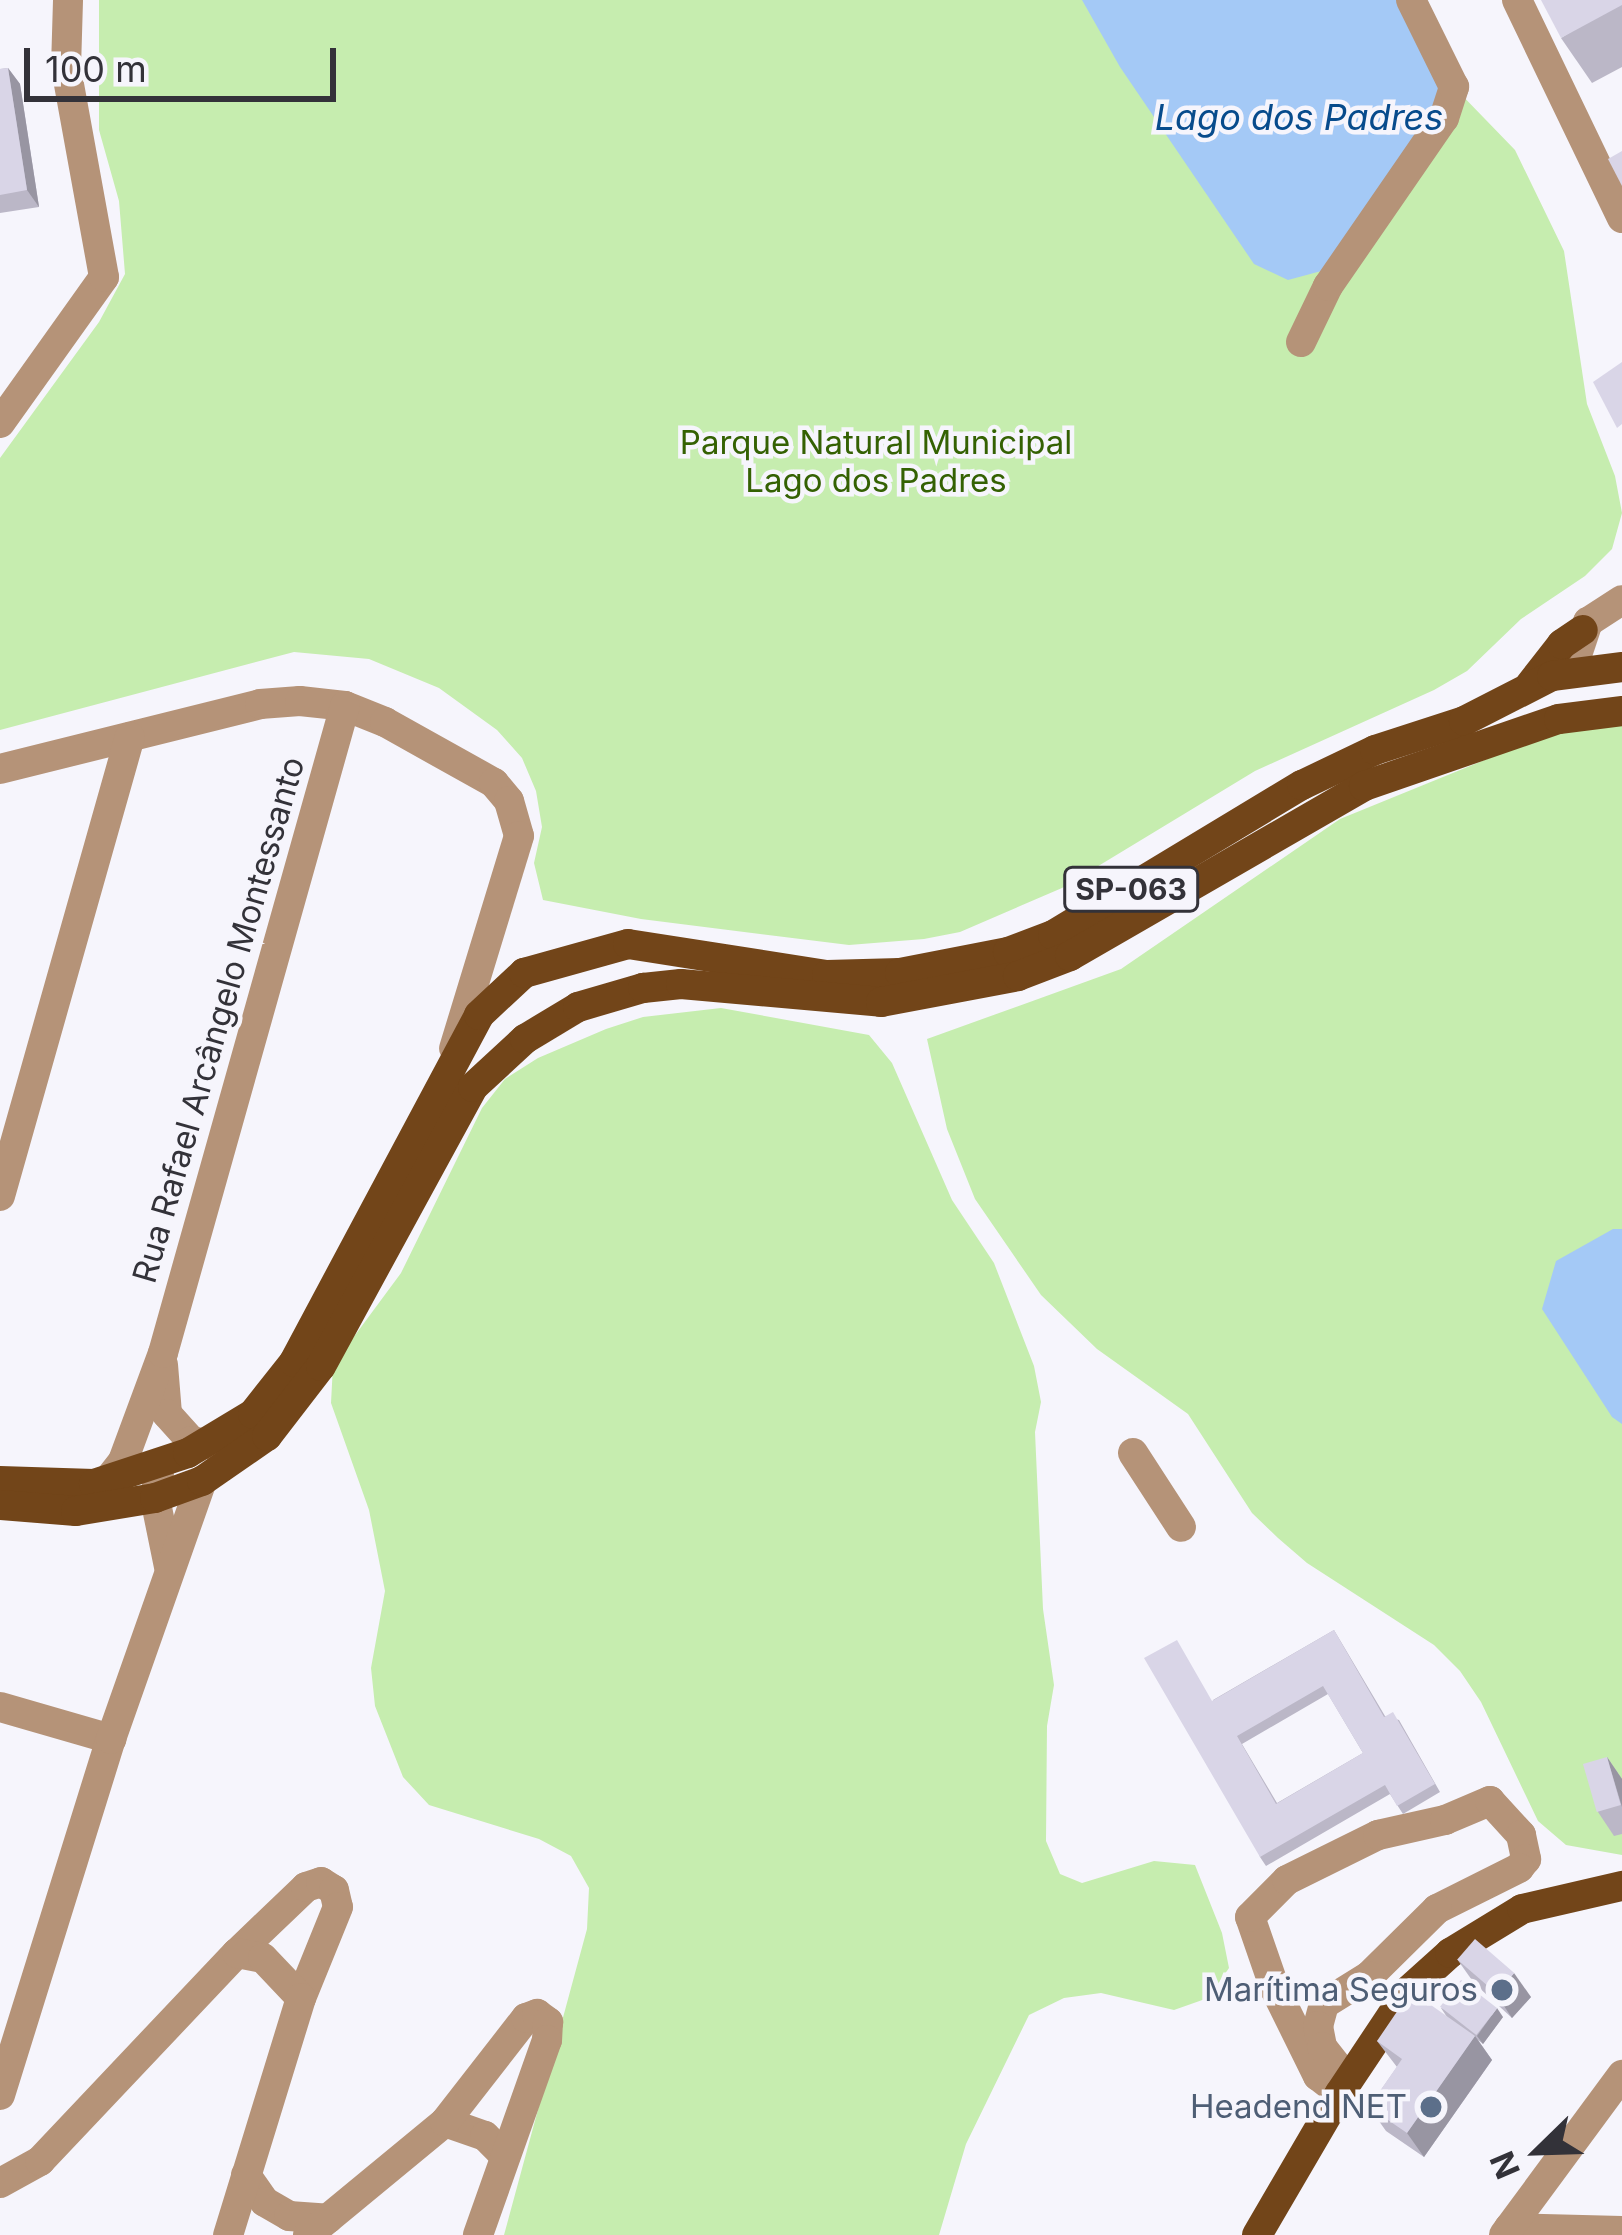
<!DOCTYPE html>
<html>
<head>
<meta charset="utf-8">
<style>
	body { margin:0 }
	#map { position:relative; width:1622px; height:2235px; overflow:hidden; background:#f6f5fc; font-family:Inter,sans-serif }
	div>[style] { position:absolute }
	[style*='--x'] { left:calc(var(--x)*1px); top:calc(var(--y)*1px); width:calc(var(--w)*1px); rotate:calc(var(--a)*1deg) }
	.green>* { inset:0; background:#c6edaf }
	.water>* { inset:0; background:#a4c9f6 }
	.minor>* { height:30px; margin:-15px; padding:0 15px; transform-origin:15px; border-radius:15px; background:#b59378 }
	.major>* { height:30px; margin:-15px; padding:0 15px; transform-origin:15px; border-radius:15px; background:#724519 }
	.wall>* { inset:0; background:#bbb7c7 }
	.shaded-wall>* { inset:0; background:#9895a2 }
	.building>* { inset:0; background:#d9d5e7; transform-origin:0 0 }
	.dots>* { width:33px; height:33px; translate:-50% -50%; box-sizing:border-box; border:6px solid #f6f5fc; border-radius:50% }
	span { translate:-50% -50%; white-space:nowrap; text-align:center; line-height:1.15; -webkit-text-stroke:9px #f6f5fc; paint-order:stroke }
	.shield-label span { padding:3px 9px; background:#f6f5fc; border:3px solid; border-radius:9px; -webkit-text-stroke-width:0 }
	.shield-label { font-size:30px; color:#333239; font-weight:700 }
	.park-label { font-size:33px; color:#346103 }
	.street-label { font-size:33px; color:#333239 }
	.service-label { font-size:33px; color:#4e5e75 }
	.right { translate:-100% -50%; text-align:right }
	.water-label { font-size:36px; color:#074b8c; font-style:italic }
	.north { position:absolute; left:1478px; top:2091px; width:120px; height:120px; -webkit-text-stroke:9px #f6f5fc; paint-order:stroke; rotate:247deg; font-size:33px; font-weight:700; line-height:48px; text-align:center; color:#333239 }
	.north::after { content:''; display:block; margin:auto; width:42px; height:54px; background:#333239; clip-path:polygon(50% 0,100% 100%,50% 72%,0 100%) }
	.scale { position:absolute; left:24px; top:48px; width:312px; height:54px; box-sizing:border-box; border:6px solid #333239; border-top:0; padding-left:15px; font-size:36px; line-height:42px; white-space:nowrap; color:#333239; -webkit-text-stroke:9px #f6f5fc; paint-order:stroke }
</style>
</head>
<body>
<div id="map">
	<div class="green">
		<i style="clip-path:polygon(99px 0,1411px 0,1454px 87px,1515px 150px,1564px 251px,1587px 404px,1615px 476px,1622px 513px,1612px 549px,1585px 576px,1521px 619px,1467px 671px,1434px 690px,1255px 771px,1062px 888px,960px 932px,924px 939px,849px 945px,641px 919px,543px 900px,534px 863px,542px 827px,536px 791px,522px 758px,497px 730px,439px 688px,369px 659px,294px 652px,0 730px,0 458px,99px 322px,125px 274px,119px 201px,99px 130px)"></i>
		<i style="clip-path:polygon(1622px 725px,1622px 1855px,1566px 1845px,1538px 1821px,1481px 1702px,1460px 1671px,1434px 1645px,1307px 1563px,1278px 1538px,1252px 1513px,1188px 1414px,1097px 1349px,1041px 1295px,975px 1199px,947px 1129px,927px 1039px,1121px 969px,1340px 819px,1546px 735px)"></i>
		<i style="clip-path:polygon(721px 1008px,869px 1035px,892px 1063px,952px 1200px,994px 1263px,1034px 1366px,1041px 1402px,1035px 1432px,1043px 1609px,1054px 1685px,1047px 1726px,1046px 1841px,1060px 1874px,1082px 1883px,1154px 1861px,1195px 1865px,1222px 1933px,1229px 1968px,1208px 1998px,1174px 2010px,1101px 1993px,1064px 1998px,1029px 2015px,966px 2144px,939px 2235px,504px 2235px,587px 1929px,589px 1888px,571px 1856px,539px 1839px,429px 1805px,403px 1777px,375px 1706px,371px 1668px,385px 1591px,369px 1510px,331px 1403px,333px 1365px,401px 1273px,482px 1108px,505px 1079px,538px 1058px,606px 1029px,643px 1017px)"></i>
	</div>
	<div class="water">
		<i style="clip-path:polygon(1082px 0,1411px 0,1454px 87px,1325px 270px,1288px 280px,1254px 264px,1120px 67px)"></i>
		<i style="clip-path:polygon(1613px 1229px,1622px 1229px,1622px 1424px,1612px 1417px,1542px 1309px,1556px 1261px)"></i>
	</div>
	<div class="minor">
		<i style="--x:1517;--y:0;--w:242;--a:64.3"></i>
		<i style="--x:1301;--y:342;--w:62;--a:-64.3"></i>
		<i style="--x:1328;--y:286;--w:204;--a:-55.4"></i>
		<i style="--x:1444;--y:118;--w:33;--a:-72"></i>
		<i style="--x:1454;--y:87;--w:97;--a:-116.3"></i>
		<i style="--x:0;--y:423;--w:179;--a:-54.5"></i>
		<i style="--x:104;--y:277;--w:212;--a:-100.3"></i>
		<i style="--x:66;--y:68;--w:68;--a:-88.3"></i>
		<i style="--x:1572;--y:670;--w:51;--a:-71.6"></i>
		<i style="--x:1588;--y:622;--w:40;--a:-32.9"></i>
		<i style="--x:0;--y:769;--w:268;--a:-14"></i>
		<i style="--x:260;--y:704;--w:40;--a:-4.3"></i>
		<i style="--x:300;--y:701;--w:45;--a:6.3"></i>
		<i style="--x:345;--y:706;--w:43;--a:21.8"></i>
		<i style="--x:385;--y:722;--w:125;--a:29.2"></i>
		<i style="--x:494;--y:783;--w:23;--a:50"></i>
		<i style="--x:509;--y:801;--w:36;--a:74"></i>
		<i style="--x:519;--y:836;--w:222;--a:107"></i>
		<i style="--x:0;--y:1196;--w:477;--a:-74.2"></i>
		<i style="--x:163;--y:1365;--w:49;--a:85.3"></i>
		<i style="--x:167;--y:1414;--w:36;--a:48"></i>
		<i style="--x:191;--y:1441;--w:17;--a:10"></i>
		<i style="--x:1133;--y:1453;--w:88;--a:57"></i>
		<i style="--x:159;--y:1473;--w:25;--a:99"></i>
		<i style="--x:155;--y:1498;--w:70;--a:78.5"></i>
		<i style="--x:109;--y:1479;--w:23;--a:-52"></i>
		<i style="--x:123;--y:1461;--w:115;--a:-69.7"></i>
		<i style="--x:163;--y:1353;--w:672;--a:-74.29"></i>
		<i style="--x:0;--y:1707;--w:116;--a:16.1"></i>
		<i style="--x:237;--y:1953;--w:95;--a:-43.7"></i>
		<i style="--x:306;--y:1887;--w:16;--a:-18"></i>
		<i style="--x:321;--y:1882;--w:15;--a:32"></i>
		<i style="--x:334;--y:1890;--w:17;--a:77"></i>
		<i style="--x:338;--y:1907;--w:98;--a:112.1"></i>
		<i style="--x:1340;--y:2093;--w:28;--a:-142"></i>
		<i style="--x:1318;--y:2076;--w:97;--a:-116.3"></i>
		<i style="--x:1275;--y:1989;--w:76;--a:-109.1"></i>
		<i style="--x:1250;--y:1917;--w:52;--a:-45"></i>
		<i style="--x:1287;--y:1880;--w:102;--a:-26.3"></i>
		<i style="--x:1378;--y:1835;--w:69;--a:-12.6"></i>
		<i style="--x:1445;--y:1820;--w:49;--a:-22.9"></i>
		<i style="--x:1490;--y:1801;--w:46;--a:47.6"></i>
		<i style="--x:1521;--y:1835;--w:25;--a:78"></i>
		<i style="--x:1526;--y:1859;--w:11;--a:128"></i>
		<i style="--x:1519;--y:1868;--w:92;--a:153.4"></i>
		<i style="--x:1437;--y:1909;--w:95;--a:135.4"></i>
		<i style="--x:1369;--y:1976;--w:53;--a:148.1"></i>
		<i style="--x:1324;--y:2004;--w:23;--a:105"></i>
		<i style="--x:1318;--y:2026;--w:21;--a:79"></i>
		<i style="--x:1322;--y:2047;--w:42;--a:51.8"></i>
		<i style="--x:0;--y:2095;--w:373;--a:-72.7"></i>
		<i style="--x:111;--y:1739;--w:274;--a:-70.6"></i>
		<i style="--x:445;--y:2122;--w:42;--a:19.3"></i>
		<i style="--x:485;--y:2136;--w:27;--a:45"></i>
		<i style="--x:246;--y:2175;--w:33;--a:55"></i>
		<i style="--x:265;--y:2202;--w:28;--a:30"></i>
		<i style="--x:289;--y:2216;--w:39;--a:4"></i>
		<i style="--x:0;--y:2183;--w:46;--a:-28.8"></i>
		<i style="--x:40;--y:2161;--w:286;--a:-46.6"></i>
		<i style="--x:237;--y:1953;--w:26;--a:11"></i>
		<i style="--x:263;--y:1958;--w:55;--a:46.5"></i>
		<i style="--x:301;--y:1998;--w:248;--a:107.1"></i>
		<i style="--x:1509;--y:2228;--w:113;--a:1.5"></i>
		<i style="--x:308;--y:2235;--w:178;--a:-39.5"></i>
		<i style="--x:445;--y:2122;--w:132;--a:-52.1"></i>
		<i style="--x:526;--y:2018;--w:12;--a:-20"></i>
		<i style="--x:537;--y:2014;--w:14;--a:36"></i>
		<i style="--x:548;--y:2022;--w:18;--a:93"></i>
		<i style="--x:547;--y:2040;--w:207;--a:109.5"></i>
		<i style="--x:1504;--y:2235;--w:199;--a:-53.6"></i>
	</div>
	<div class="major">
		<i style="--x:1530;--y:685;--w:52;--a:-52"></i>
		<i style="--x:1562;--y:644;--w:25;--a:-34"></i>
		<i style="--x:0;--y:1481;--w:94;--a:1.8"></i>
		<i style="--x:94;--y:1484;--w:99;--a:-18.3"></i>
		<i style="--x:188;--y:1453;--w:76;--a:-31"></i>
		<i style="--x:253;--y:1414;--w:66;--a:-51.7"></i>
		<i style="--x:294;--y:1362;--w:393;--a:-61.9"></i>
		<i style="--x:479;--y:1015;--w:62;--a:-43"></i>
		<i style="--x:524;--y:973;--w:108;--a:-15.6"></i>
		<i style="--x:628;--y:944;--w:201;--a:8.9"></i>
		<i style="--x:827;--y:975;--w:73;--a:-1.6"></i>
		<i style="--x:900;--y:973;--w:110;--a:-11"></i>
		<i style="--x:1008;--y:952;--w:48;--a:-20.7"></i>
		<i style="--x:1053;--y:935;--w:291;--a:-31.1"></i>
		<i style="--x:1302;--y:785;--w:81;--a:-25.6"></i>
		<i style="--x:1375;--y:750;--w:94;--a:-18"></i>
		<i style="--x:1464;--y:721;--w:99;--a:-27.1"></i>
		<i style="--x:1552;--y:676;--w:71;--a:-7.3"></i>
		<i style="--x:0;--y:1505;--w:76;--a:4.5"></i>
		<i style="--x:76;--y:1511;--w:80;--a:-9.3"></i>
		<i style="--x:155;--y:1498;--w:50;--a:-19.9"></i>
		<i style="--x:202;--y:1481;--w:79;--a:-34.7"></i>
		<i style="--x:267;--y:1436;--w:88;--a:-52.4"></i>
		<i style="--x:321;--y:1366;--w:318;--a:-61.4"></i>
		<i style="--x:473;--y:1087;--w:71;--a:-42.7"></i>
		<i style="--x:525;--y:1039;--w:62;--a:-31.1"></i>
		<i style="--x:578;--y:1007;--w:68;--a:-16.3"></i>
		<i style="--x:643;--y:988;--w:38;--a:-6"></i>
		<i style="--x:681;--y:984;--w:201;--a:5.1"></i>
		<i style="--x:881;--y:1002;--w:139;--a:-10.7"></i>
		<i style="--x:1018;--y:976;--w:56;--a:-21"></i>
		<i style="--x:1070;--y:956;--w:340;--a:-30"></i>
		<i style="--x:1364;--y:786;--w:206;--a:-19"></i>
		<i style="--x:1559;--y:719;--w:64;--a:-7.2"></i>
		<i style="--x:1257;--y:2235;--w:164;--a:-59.7"></i>
		<i style="--x:1340;--y:2093;--w:123;--a:-56.3"></i>
		<i style="--x:1408;--y:1991;--w:57;--a:-42.1"></i>
		<i style="--x:1450;--y:1953;--w:84;--a:-31.4"></i>
		<i style="--x:1522;--y:1909;--w:103;--a:-13"></i>
	</div>
	<div class="wall">
		<i style="clip-path:polygon(1622px 0,1622px 67px,1592px 83px,1561px 38px)"></i>
		<i style="clip-path:polygon(8px 68px,20px 84px,39px 207px,0 213px,0 69px)"></i>
		<i style="clip-path:polygon(evenodd,1334px 1630px,1385px 1716px,1399px 1720px,1440px 1792px,1403px 1814px,1390px 1794px,1266px 1866px,1260px 1857px,1213px 1700px,1334px 1630px,1328px 1694px,1363px 1753px,1277px 1803px,1242px 1744px,1328px 1694px)"></i>
		<i style="clip-path:polygon(1607px 1757px,1622px 1779px,1622px 1834px,1614px 1836px,1598px 1812px)"></i>
		<i style="clip-path:polygon(1457px 1959px,1531px 1997px,1512px 2018px,1474px 1983px)"></i>
		<i style="clip-path:polygon(1441px 2008px,1503px 2017px,1483px 2044px,1478px 2040px,1492px 2060px,1424px 2157px,1386px 2131px,1369px 2107px,1397px 2067px,1377px 2041px,1447px 2017px)"></i>
	</div>
	<div class="shaded-wall">
		<i style="clip-path:polygon(8px 68px,20px 84px,39px 207px,27px 190px)"></i>
		<i style="clip-path:polygon(1607px 1757px,1622px 1779px,1622px 1807px)"></i>
		<i style="clip-path:polygon(1514px 1973px,1531px 1997px,1512px 2018px,1496px 1994px)"></i>
		<i style="clip-path:polygon(1497px 2008px,1503px 2017px,1483px 2044px,1477px 2036px)"></i>
		<i style="clip-path:polygon(1475px 2036px,1492px 2060px,1424px 2157px,1407px 2133px)"></i>
	</div>
	<div class="building">
		<i style="clip-path:polygon(1541px 0,1622px 0,1622px 5px,1561px 38px)"></i>
		<i style="clip-path:polygon(8px 68px,27px 190px,0 195px,0 69px)"></i>
		<i style="clip-path:polygon(1622px 151px,1622px 186px,1608px 159px)"></i>
		<i style="clip-path:polygon(1622px 362px,1622px 424px,1617px 428px,1593px 382px)"></i>
		<i style="clip-path:polygon(evenodd,1334px 1630px,1384px 1717px,1393px 1712px,1435px 1784px,1397px 1806px,1385px 1785px,1260px 1857px,1144px 1658px,1177px 1640px,1212px 1701px,1334px 1630px,1323px 1686px,1363px 1753px,1276px 1804px,1237px 1736px,1323px 1686px)"></i>
		<i style="left:1607px;top:1757px;width:50px;height:25px;rotate:74deg"></i>
		<i style="left:1475px;top:1939px;width:52px;height:27px;rotate:41deg"></i>
		<i style="left:1461px;top:1980px;width:46px;height:34px;rotate:38deg"></i>
		<i style="clip-path:polygon(1411px 1991px,1475px 2036px,1407px 2133px,1369px 2107px,1402px 2059px,1377px 2041px)"></i>
	</div>
	<div class="dots">
		<i style="left:1502px;top:1990px;background:#5c6f8a"></i>
		<i style="left:1431px;top:2107px;background:#5c6f8a"></i>
	</div>
	<div class="shield-label">
		<span style="left:1131px;top:889px">SP-063</span>
	</div>
	<div class="park-label">
		<span style="left:876px;top:462px">Parque Natural Municipal<br>Lago dos Padres</span>
	</div>
	<div class="street-label">
		<span style="left:219px;top:1020px;rotate:-74deg">Rua Rafael Arcângelo Montessanto</span>
	</div>
	<div class="service-label">
		<span class="right" style="left:1478px;top:1990px">Marítima Seguros</span>
		<span class="right" style="left:1407px;top:2107px">Headend NET</span>
	</div>
	<div class="water-label">
		<span style="left:1299px;top:118px">Lago dos Padres</span>
	</div>
	<div class="north">N</div>
	<div class="scale">100 m</div>
</div>
</body>
</html>
